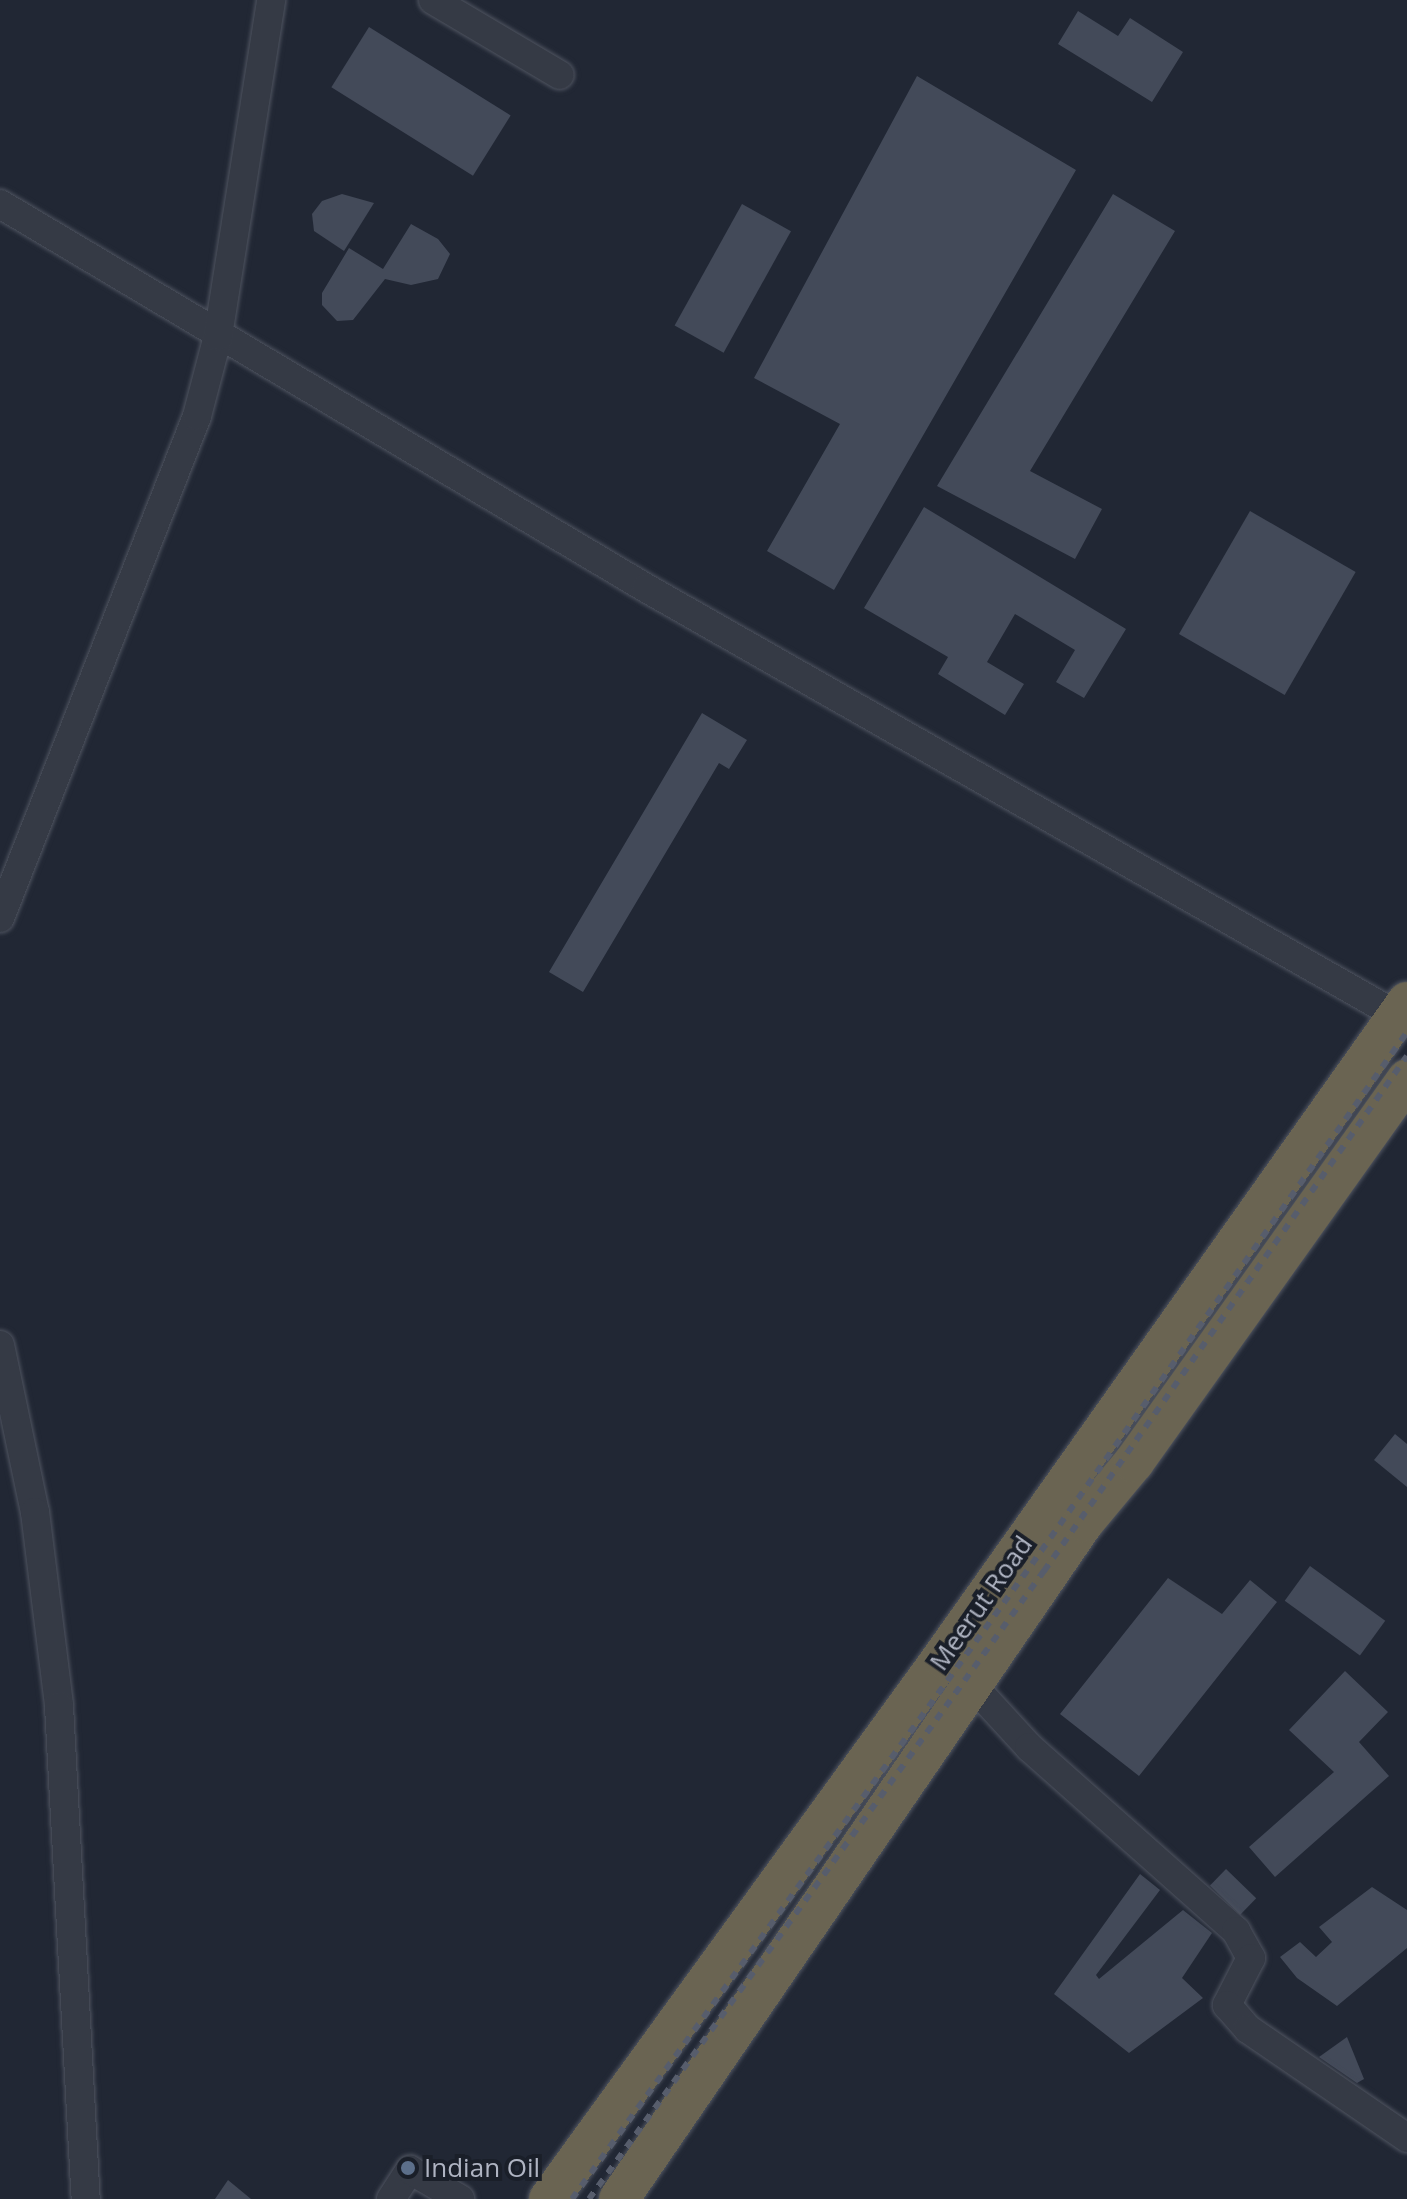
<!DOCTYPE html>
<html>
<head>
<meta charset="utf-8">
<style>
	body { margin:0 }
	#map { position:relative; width:1407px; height:2199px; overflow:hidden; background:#212734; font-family:"Open Sans",sans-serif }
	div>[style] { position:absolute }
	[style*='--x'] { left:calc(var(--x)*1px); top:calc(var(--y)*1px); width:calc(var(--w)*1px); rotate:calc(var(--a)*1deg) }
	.building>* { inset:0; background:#434a59; transform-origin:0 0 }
	.roads { filter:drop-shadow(0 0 2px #4f5460) drop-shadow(0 0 2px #4f5460) }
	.minor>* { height:28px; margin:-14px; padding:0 14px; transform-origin:14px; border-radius:14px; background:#353a45 }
	.highway>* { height:40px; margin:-20px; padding:0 20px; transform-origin:20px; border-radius:20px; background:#6a6452 }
	.rail>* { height:6px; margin-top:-3px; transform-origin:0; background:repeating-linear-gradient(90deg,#575d6c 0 8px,transparent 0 16px) }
	.dots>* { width:22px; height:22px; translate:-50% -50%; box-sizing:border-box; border:4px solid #1a1f29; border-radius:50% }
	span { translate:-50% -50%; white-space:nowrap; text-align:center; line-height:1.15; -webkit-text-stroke:8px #1a1f29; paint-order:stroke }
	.street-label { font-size:26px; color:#afb4c2 }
	.poi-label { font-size:26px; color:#afb4c2 }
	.left { translate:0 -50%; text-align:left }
</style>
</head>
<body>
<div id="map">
	<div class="building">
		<i style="clip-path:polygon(1078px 11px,1118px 36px,1130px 18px,1183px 52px,1152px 102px,1058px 44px)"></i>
		<i style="left:369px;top:27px;width:167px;height:71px;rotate:32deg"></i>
		<i style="clip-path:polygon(917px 76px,1076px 170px,834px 590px,767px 551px,840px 424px,754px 378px)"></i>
		<i style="clip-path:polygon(342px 194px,374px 203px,344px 251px,314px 231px,312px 214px,322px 201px)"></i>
		<i style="clip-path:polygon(1113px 194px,1175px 231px,1030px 471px,1102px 509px,1075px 559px,937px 486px)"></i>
		<i style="left:742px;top:204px;width:56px;height:139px;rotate:29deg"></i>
		<i style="clip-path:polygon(411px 224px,438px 239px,450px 254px,438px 279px,411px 285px,385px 279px,353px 320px,337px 321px,322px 305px,322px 293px,349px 248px,383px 269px)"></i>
		<i style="clip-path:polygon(924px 507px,1126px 629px,1084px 698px,1056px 682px,1075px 650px,1015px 614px,987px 662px,1024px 684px,1005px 715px,938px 674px,948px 657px,864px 608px)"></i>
		<i style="left:1250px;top:511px;width:122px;height:142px;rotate:30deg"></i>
		<i style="clip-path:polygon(702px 713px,747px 740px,729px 769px,719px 763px,583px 992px,549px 972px)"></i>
		<i style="clip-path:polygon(1395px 1434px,1407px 1444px,1407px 1487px,1374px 1460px)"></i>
		<i style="left:1310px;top:1566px;width:93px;height:43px;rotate:36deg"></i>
		<i style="clip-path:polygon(1168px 1578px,1222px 1614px,1250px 1580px,1277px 1602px,1139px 1776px,1060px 1714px)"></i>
		<i style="clip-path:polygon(1345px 1671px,1388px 1712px,1359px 1742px,1389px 1776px,1275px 1877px,1249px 1847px,1334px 1772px,1289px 1730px)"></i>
		<i style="left:1226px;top:1869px;width:42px;height:23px;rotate:44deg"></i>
		<i style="clip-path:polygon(1140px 1874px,1160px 1890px,1096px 1975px,1099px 1979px,1183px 1910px,1212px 1933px,1182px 1978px,1203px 1998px,1129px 2053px,1054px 1994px)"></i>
		<i style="clip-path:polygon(1372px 1887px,1407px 1910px,1407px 1948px,1337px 2006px,1297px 1978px,1280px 1957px,1300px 1942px,1316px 1957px,1332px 1942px,1319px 1927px)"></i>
		<i style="clip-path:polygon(1347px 2037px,1364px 2079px,1357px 2083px,1319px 2057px)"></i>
		<i style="clip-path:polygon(228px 2180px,251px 2199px,215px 2199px)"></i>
	</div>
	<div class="roads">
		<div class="minor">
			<i style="--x:433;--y:0;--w:147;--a:30.6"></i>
			<i style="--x:0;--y:204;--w:752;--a:30.73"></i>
			<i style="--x:646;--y:588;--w:876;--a:29.64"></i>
			<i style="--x:0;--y:918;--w:539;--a:-68.57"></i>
			<i style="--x:197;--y:416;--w:83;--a:-75.3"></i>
			<i style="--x:218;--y:336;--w:340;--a:-81"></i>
			<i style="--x:0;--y:1345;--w:171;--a:78.2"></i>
			<i style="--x:35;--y:1512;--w:195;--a:82.9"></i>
			<i style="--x:59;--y:1706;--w:494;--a:86.9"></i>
			<i style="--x:975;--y:1688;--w:80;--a:47.5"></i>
			<i style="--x:1029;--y:1747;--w:277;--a:41.6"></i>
			<i style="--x:1236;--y:1931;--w:31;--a:61"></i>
			<i style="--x:1251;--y:1958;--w:53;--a:117.1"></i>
			<i style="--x:1227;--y:2005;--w:32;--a:49"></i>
			<i style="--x:1248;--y:2029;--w:193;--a:34.4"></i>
			<i style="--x:391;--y:2199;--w:35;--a:-57"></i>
			<i style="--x:410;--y:2170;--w:58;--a:30.1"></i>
		</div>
		<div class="highway">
			<i style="--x:549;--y:2199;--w:669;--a:-54"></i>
			<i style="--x:942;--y:1658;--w:804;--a:-54.67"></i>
			<i style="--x:619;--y:2199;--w:821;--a:-55.52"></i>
			<i style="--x:1084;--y:1522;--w:78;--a:-50.2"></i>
			<i style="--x:1134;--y:1462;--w:470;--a:-54.5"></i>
		</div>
	</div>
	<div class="rail">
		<i style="--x:572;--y:2199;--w:784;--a:-54.08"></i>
		<i style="--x:1032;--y:1564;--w:651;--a:-54.82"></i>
		<i style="--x:589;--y:2199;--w:776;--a:-54.08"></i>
		<i style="--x:1044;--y:1571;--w:630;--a:-54.82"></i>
	</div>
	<div class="dots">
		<i style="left:408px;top:2168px;background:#5c6f8a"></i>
	</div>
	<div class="street-label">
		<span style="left:981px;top:1603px;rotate:-55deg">Meerut Road</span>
	</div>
	<div class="poi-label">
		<span class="left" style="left:424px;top:2168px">Indian Oil</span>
	</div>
</div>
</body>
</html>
